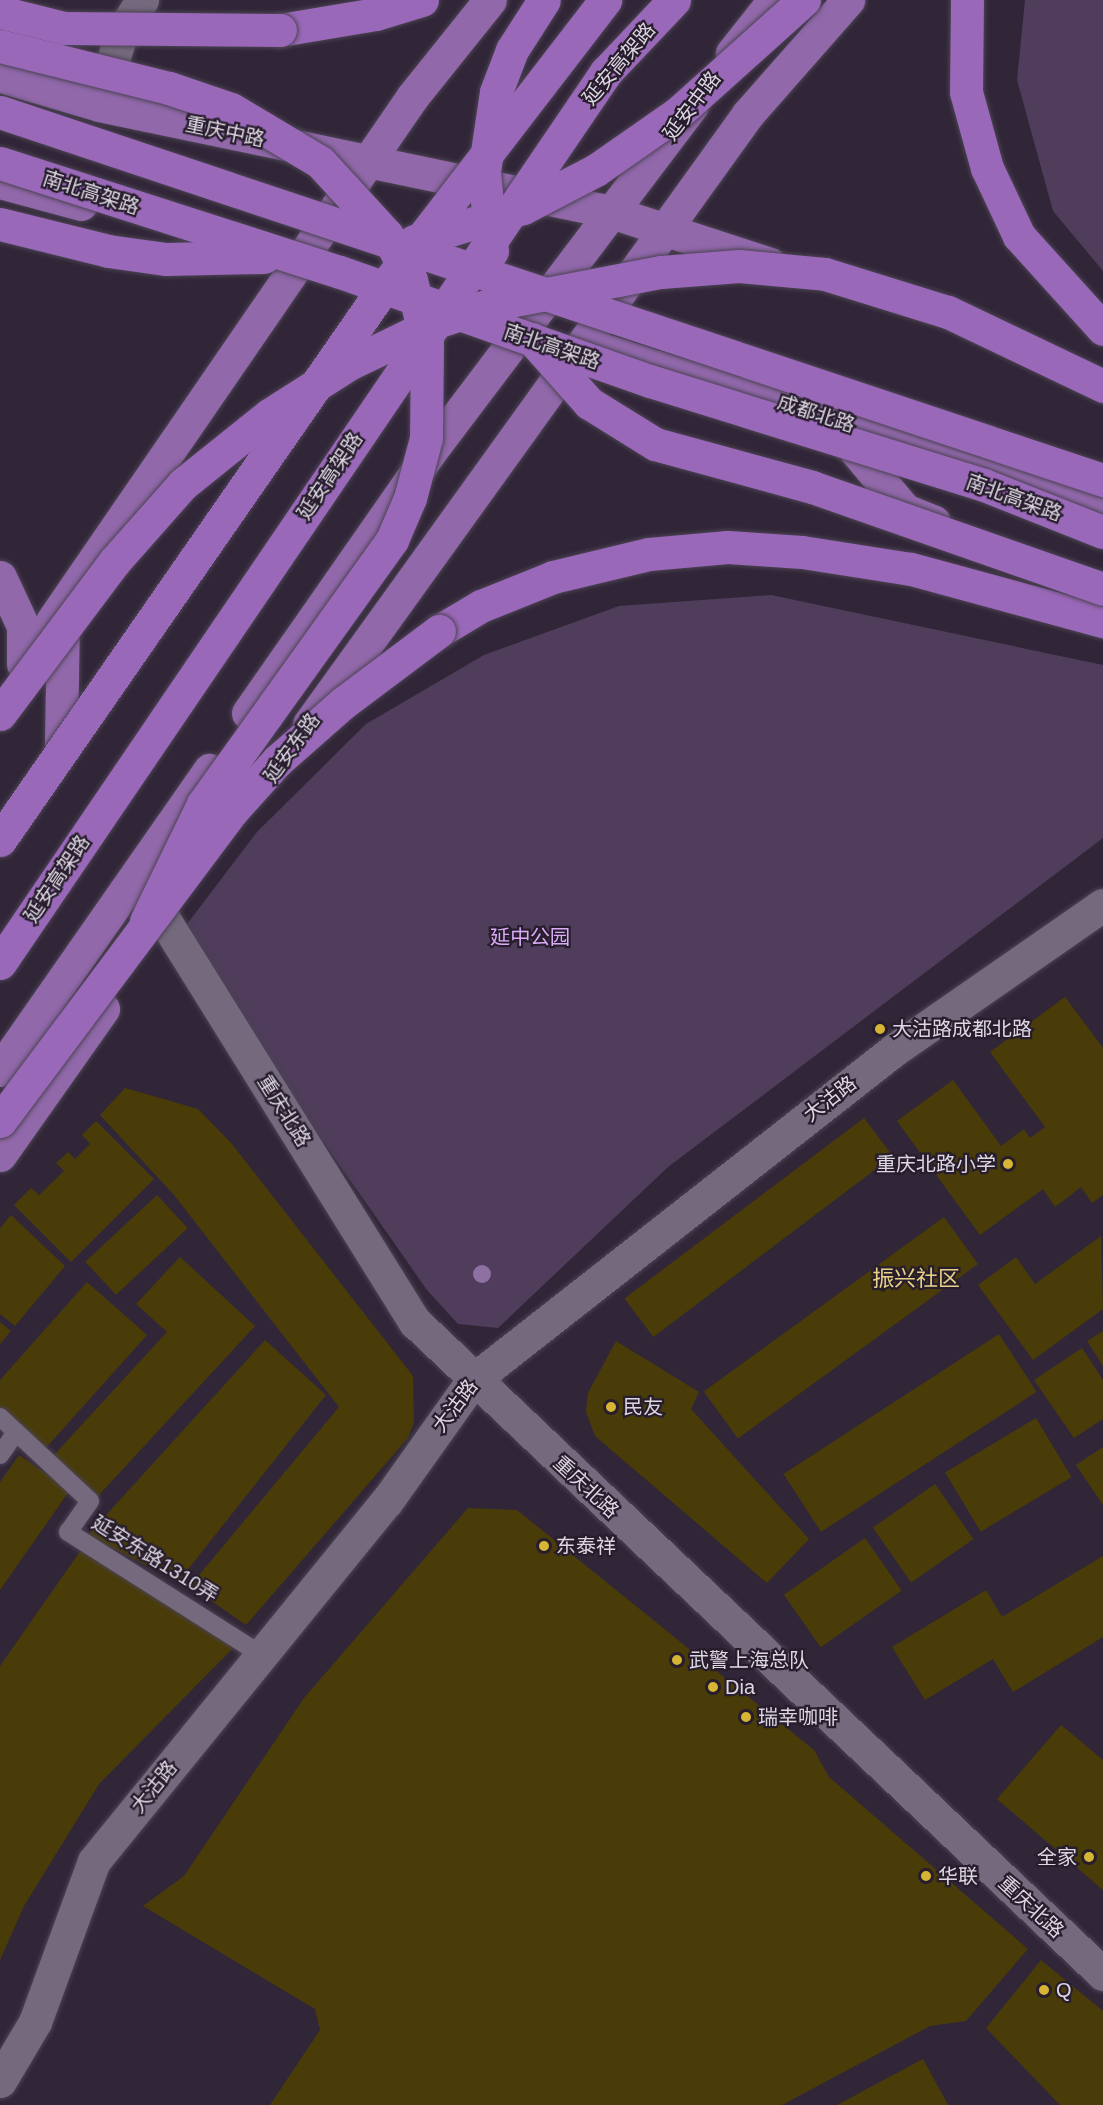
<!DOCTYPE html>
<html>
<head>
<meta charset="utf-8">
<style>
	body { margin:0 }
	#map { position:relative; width:1103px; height:2105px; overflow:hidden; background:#312638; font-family:Helvetica,"Noto Sans SC",sans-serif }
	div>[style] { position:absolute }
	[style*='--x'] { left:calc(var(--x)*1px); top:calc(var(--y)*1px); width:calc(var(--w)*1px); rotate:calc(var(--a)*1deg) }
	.green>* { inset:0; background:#4f3d5b }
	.building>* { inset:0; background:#493c08; transform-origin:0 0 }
	.roads { filter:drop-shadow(0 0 2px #4b4352) drop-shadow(0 0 2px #4b4352) }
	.service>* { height:18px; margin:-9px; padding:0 9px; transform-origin:9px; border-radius:9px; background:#75697e }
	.minor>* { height:33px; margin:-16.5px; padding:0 16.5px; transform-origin:16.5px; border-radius:16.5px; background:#75697e }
	.primary>* { height:33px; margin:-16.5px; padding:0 16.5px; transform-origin:16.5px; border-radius:16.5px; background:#9168aa }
	.trunk>* { height:33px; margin:-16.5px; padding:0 16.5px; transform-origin:16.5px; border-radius:16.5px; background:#9a68b9 }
	.bridges { filter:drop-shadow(0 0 2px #4b4352) drop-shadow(0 0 2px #4b4352) }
	.trunk-bridge>* { height:33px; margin:-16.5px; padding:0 16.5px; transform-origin:16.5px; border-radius:16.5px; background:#9a68b9 }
	.trees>* { width:18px; height:18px; margin:-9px; border-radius:50%; background:#8e70a2 }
	.dots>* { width:16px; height:16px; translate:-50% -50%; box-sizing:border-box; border:3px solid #271d2d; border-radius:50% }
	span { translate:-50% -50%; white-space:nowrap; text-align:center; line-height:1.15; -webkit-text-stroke:4.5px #271d2d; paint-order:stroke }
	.street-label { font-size:20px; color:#ddd7e2 }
	.park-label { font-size:20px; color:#daacf8 }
	.poi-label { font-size:20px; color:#ddd7e2 }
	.left { translate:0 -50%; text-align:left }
	.right { translate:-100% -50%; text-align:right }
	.quarter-label { font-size:22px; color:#e8d184 }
</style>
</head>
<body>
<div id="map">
	<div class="green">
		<i style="clip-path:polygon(1025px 0,1103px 0,1103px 271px,1053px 211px,1017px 80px)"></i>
		<i style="clip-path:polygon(771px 595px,1103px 665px,1103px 838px,668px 1167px,498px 1328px,458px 1324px,427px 1290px,212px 983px,184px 928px,257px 832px,366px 724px,484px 655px,619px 606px)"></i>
	</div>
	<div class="building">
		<i style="clip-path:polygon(1065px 997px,1103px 1048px,1103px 1195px,1092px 1203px,1081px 1187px,1055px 1207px,1043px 1189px,980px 1235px,897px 1121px,953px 1080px,1001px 1146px,1024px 1129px,1030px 1138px,1045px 1127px,990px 1052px)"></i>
		<i style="clip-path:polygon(125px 1088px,198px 1109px,232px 1144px,413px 1376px,414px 1423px,408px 1438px,246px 1625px,190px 1586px,339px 1407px,174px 1195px,100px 1115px)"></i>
		<i style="left:864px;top:1118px;width:48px;height:300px;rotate:53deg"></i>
		<i style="clip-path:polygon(96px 1121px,154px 1179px,71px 1262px,14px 1205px,31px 1188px,39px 1195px,64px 1171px,56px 1163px,68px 1152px,75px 1159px,90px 1144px,82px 1135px)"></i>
		<i style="left:157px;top:1195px;width:45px;height:98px;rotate:47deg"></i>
		<i style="clip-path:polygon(11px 1215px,65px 1266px,15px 1326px,0 1314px,0 1228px)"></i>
		<i style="left:944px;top:1217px;width:58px;height:297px;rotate:54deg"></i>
		<i style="clip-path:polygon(1101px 1236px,1103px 1309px,1033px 1360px,978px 1285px,1016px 1257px,1035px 1284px)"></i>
		<i style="clip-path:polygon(180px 1257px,255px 1326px,98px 1496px,54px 1455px,167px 1332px,136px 1304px)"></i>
		<i style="clip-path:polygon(87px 1282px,147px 1335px,45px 1449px,0 1410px,0 1380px)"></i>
		<i style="clip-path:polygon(0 1322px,11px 1331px,0 1344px)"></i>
		<i style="clip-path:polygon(1103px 1331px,1103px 1366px,1087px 1341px)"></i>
		<i style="left:999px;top:1334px;width:69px;height:257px;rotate:57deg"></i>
		<i style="clip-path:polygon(265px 1340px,326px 1395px,178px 1582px,88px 1535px)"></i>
		<i style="clip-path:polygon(616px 1341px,699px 1392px,691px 1409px,809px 1539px,767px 1583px,595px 1436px,586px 1412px,588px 1393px)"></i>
		<i style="clip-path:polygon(1082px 1348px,1103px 1380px,1103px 1419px,1074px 1438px,1034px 1380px)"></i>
		<i style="left:1036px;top:1418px;width:69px;height:106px;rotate:59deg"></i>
		<i style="clip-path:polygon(1103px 1447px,1103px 1505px,1076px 1465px)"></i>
		<i style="clip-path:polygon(19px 1455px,70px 1490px,0 1590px,0 1482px)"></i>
		<i style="left:935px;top:1484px;width:67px;height:76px;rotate:55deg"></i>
		<i style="clip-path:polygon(468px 1508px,517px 1510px,814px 1750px,829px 1777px,1028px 1949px,966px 2021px,930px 2026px,782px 2105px,270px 2105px,320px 2030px,315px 2009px,143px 1906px,184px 1876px,304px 1698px)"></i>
		<i style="left:865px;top:1538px;width:64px;height:99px;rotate:55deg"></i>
		<i style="clip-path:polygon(81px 1550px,240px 1641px,99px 1784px,24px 1906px,0 1960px,0 1666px)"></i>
		<i style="clip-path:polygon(1103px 1556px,1103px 1637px,1013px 1692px,993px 1659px,925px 1700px,892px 1647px,986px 1590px,1002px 1617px)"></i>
		<i style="clip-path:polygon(1061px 1725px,1103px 1760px,1103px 1890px,997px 1799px)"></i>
		<i style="clip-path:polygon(1041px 1960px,1103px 2011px,1103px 2105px,1060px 2105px,986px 2028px)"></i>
		<i style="clip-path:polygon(923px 2059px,948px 2105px,837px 2105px)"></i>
	</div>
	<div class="roads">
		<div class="service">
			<i style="--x:0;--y:1417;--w:123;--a:43"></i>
			<i style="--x:90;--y:1501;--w:38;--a:125"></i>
			<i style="--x:68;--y:1532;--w:230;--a:32.4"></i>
			<i style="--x:0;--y:1455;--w:28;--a:-55"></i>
		</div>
		<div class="minor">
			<i style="--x:100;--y:100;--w:71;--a:-72.1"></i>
			<i style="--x:122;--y:32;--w:38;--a:-58"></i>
			<i style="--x:165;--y:921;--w:473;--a:58.1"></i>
			<i style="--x:415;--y:1322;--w:948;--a:43.46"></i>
			<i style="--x:0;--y:2081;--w:69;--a:-59.3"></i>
			<i style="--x:35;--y:2022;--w:171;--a:-69.9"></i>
			<i style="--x:94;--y:1861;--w:464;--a:-50.9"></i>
			<i style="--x:387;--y:1501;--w:148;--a:-54.6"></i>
			<i style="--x:473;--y:1380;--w:535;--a:-38.09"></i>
			<i style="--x:894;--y:1050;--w:254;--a:-34.8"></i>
		</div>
		<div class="primary">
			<i style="--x:732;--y:53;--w:68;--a:-51.6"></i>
			<i style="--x:0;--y:76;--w:103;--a:16.3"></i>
			<i style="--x:99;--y:105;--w:523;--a:11.8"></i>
			<i style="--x:611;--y:212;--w:167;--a:18.1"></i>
			<i style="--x:0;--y:182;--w:84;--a:15.2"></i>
			<i style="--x:608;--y:351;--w:520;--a:17.81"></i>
			<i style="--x:839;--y:431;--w:103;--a:50.1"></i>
			<i style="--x:905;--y:510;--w:31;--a:22"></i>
			<i style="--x:0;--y:577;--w:54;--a:64.9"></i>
			<i style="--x:23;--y:626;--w:38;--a:90"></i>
			<i style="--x:52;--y:621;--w:637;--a:-55.49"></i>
			<i style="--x:413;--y:96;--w:123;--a:-51.3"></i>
			<i style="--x:248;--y:713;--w:318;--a:-55.1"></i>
			<i style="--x:430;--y:452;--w:434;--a:-52.9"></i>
			<i style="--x:309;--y:724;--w:752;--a:-54.26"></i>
			<i style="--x:748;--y:114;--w:152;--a:-48.7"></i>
			<i style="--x:61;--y:743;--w:131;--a:-89.1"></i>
			<i style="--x:0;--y:1070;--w:366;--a:-55.1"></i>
			<i style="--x:0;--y:1155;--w:179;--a:-54.8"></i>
		</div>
		<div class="trunk">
			<i style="--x:967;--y:0;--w:92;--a:90.6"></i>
			<i style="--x:966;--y:92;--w:79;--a:74.6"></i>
			<i style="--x:987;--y:168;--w:75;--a:64.8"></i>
			<i style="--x:1019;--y:236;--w:125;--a:47.9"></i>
			<i style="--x:280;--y:30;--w:97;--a:-9.5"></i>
			<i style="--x:376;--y:14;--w:48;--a:-16.9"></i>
			<i style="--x:439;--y:631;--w:49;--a:-30.8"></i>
			<i style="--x:481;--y:606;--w:78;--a:-21.9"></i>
			<i style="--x:553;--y:577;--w:99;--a:-13.5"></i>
			<i style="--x:649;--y:554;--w:79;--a:-5.1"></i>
			<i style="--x:728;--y:547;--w:74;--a:3.9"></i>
			<i style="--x:802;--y:552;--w:110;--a:8.9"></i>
			<i style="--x:911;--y:569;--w:199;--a:15.2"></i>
		</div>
	</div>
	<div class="bridges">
		<div class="trunk-bridge">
			<i style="--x:0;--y:12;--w:66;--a:14"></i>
			<i style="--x:64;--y:28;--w:216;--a:0.5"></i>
			<i style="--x:0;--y:46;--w:174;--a:14"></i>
			<i style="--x:169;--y:88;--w:65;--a:18.7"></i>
			<i style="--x:231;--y:109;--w:104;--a:30.8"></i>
			<i style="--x:320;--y:162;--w:99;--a:47.5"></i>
			<i style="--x:387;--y:235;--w:51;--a:61.9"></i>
			<i style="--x:411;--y:280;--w:66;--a:76"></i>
			<i style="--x:427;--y:344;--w:94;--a:90.6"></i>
			<i style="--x:426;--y:438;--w:62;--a:104.9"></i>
			<i style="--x:410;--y:498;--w:46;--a:113.2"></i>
			<i style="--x:392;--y:540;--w:325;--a:125.6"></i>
			<i style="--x:203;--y:804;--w:130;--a:116"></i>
			<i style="--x:0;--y:112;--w:1163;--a:18.45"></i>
			<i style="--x:0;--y:163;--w:357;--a:17.8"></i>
			<i style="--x:340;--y:272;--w:329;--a:19.4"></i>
			<i style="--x:650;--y:381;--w:350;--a:17.3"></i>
			<i style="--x:984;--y:485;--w:128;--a:21.6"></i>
			<i style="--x:0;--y:224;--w:111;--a:14"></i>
			<i style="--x:108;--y:251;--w:59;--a:7.9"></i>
			<i style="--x:166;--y:259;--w:98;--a:-1.2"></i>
			<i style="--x:414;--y:241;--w:114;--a:-16.8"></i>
			<i style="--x:523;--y:208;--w:82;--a:-27.5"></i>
			<i style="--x:596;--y:170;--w:101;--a:-34.9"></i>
			<i style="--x:679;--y:112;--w:168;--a:-41.9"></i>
			<i style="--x:492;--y:251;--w:79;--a:-95.8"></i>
			<i style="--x:484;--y:172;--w:81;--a:-81.5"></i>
			<i style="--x:496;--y:92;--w:45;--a:-69.1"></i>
			<i style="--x:512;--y:50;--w:59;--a:-57.4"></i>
			<i style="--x:532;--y:339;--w:86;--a:48.3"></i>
			<i style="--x:589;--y:403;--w:78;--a:31.8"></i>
			<i style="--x:655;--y:444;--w:163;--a:15.3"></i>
			<i style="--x:812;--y:487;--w:308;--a:19.3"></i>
			<i style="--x:0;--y:714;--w:190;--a:-53.1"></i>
			<i style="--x:114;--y:562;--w:104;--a:-48.5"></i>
			<i style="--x:183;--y:484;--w:110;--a:-38.7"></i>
			<i style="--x:269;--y:415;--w:95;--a:-32.5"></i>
			<i style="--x:349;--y:364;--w:97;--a:-25.8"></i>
			<i style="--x:436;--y:322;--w:56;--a:-17.8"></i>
			<i style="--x:489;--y:305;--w:175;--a:-10.9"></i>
			<i style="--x:661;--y:272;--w:78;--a:-4.4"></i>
			<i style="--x:739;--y:266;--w:86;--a:5.3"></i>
			<i style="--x:825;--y:274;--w:129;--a:17.2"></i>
			<i style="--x:948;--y:312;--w:172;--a:25.5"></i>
			<i style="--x:0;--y:840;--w:670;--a:-55.22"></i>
			<i style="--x:382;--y:290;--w:366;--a:-52.4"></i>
			<i style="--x:0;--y:963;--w:1078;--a:-55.78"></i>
			<i style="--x:606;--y:72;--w:99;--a:-46.6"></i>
			<i style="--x:0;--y:1121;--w:387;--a:-53.2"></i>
			<i style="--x:232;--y:811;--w:67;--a:-48"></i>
			<i style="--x:277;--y:761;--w:88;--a:-41.3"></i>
			<i style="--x:343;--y:703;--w:120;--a:-36.9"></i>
		</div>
	</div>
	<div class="trees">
		<i style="left:482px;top:1274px"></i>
	</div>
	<div class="dots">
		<i style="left:880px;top:1029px;background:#d6b534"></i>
		<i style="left:1008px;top:1164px;background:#d6b534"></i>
		<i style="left:611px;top:1407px;background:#d6b534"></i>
		<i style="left:544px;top:1546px;background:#d6b534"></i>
		<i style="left:677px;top:1660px;background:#d6b534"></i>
		<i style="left:713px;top:1687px;background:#d6b534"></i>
		<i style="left:746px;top:1717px;background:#d6b534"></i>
		<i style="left:1089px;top:1857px;background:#d6b534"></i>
		<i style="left:926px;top:1876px;background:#d6b534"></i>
		<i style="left:1044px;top:1990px;background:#d6b534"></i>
	</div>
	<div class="street-label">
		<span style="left:619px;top:64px;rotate:-50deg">延安高架路</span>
		<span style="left:692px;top:106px;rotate:-53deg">延安中路</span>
		<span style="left:225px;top:132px;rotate:12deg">重庆中路</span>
		<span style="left:91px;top:193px;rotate:18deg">南北高架路</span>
		<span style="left:552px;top:347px;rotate:19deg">南北高架路</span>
		<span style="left:816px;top:414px;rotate:18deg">成都北路</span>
		<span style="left:330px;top:476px;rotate:-56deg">延安高架路</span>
		<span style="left:1014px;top:498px;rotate:20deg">南北高架路</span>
		<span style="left:292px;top:748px;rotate:-54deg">延安东路</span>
		<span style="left:57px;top:879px;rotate:-56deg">延安高架路</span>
		<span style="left:830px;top:1099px;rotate:-38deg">大沽路</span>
		<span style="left:284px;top:1111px;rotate:58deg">重庆北路</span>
		<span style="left:455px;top:1406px;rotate:-53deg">大沽路</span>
		<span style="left:586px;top:1487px;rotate:43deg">重庆北路</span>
		<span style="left:155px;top:1559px;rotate:32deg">延安东路1310弄</span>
		<span style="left:154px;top:1787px;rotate:-51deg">大沽路</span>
		<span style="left:1031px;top:1907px;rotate:43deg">重庆北路</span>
	</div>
	<div class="park-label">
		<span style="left:530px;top:937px">延中公园</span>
	</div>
	<div class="poi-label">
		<span class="left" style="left:892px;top:1029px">大沽路成都北路</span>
		<span class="right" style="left:996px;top:1164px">重庆北路小学</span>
		<span class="left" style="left:623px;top:1407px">民友</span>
		<span class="left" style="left:556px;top:1546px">东泰祥</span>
		<span class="left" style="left:689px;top:1660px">武警上海总队</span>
		<span class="left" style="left:725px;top:1687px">Dia</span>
		<span class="left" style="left:758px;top:1717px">瑞幸咖啡</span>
		<span class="right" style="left:1077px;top:1857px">全家</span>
		<span class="left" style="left:938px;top:1876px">华联</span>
		<span class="left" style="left:1056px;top:1990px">Q</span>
	</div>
	<div class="quarter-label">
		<span style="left:916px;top:1279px">振兴社区</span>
	</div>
</div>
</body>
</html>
